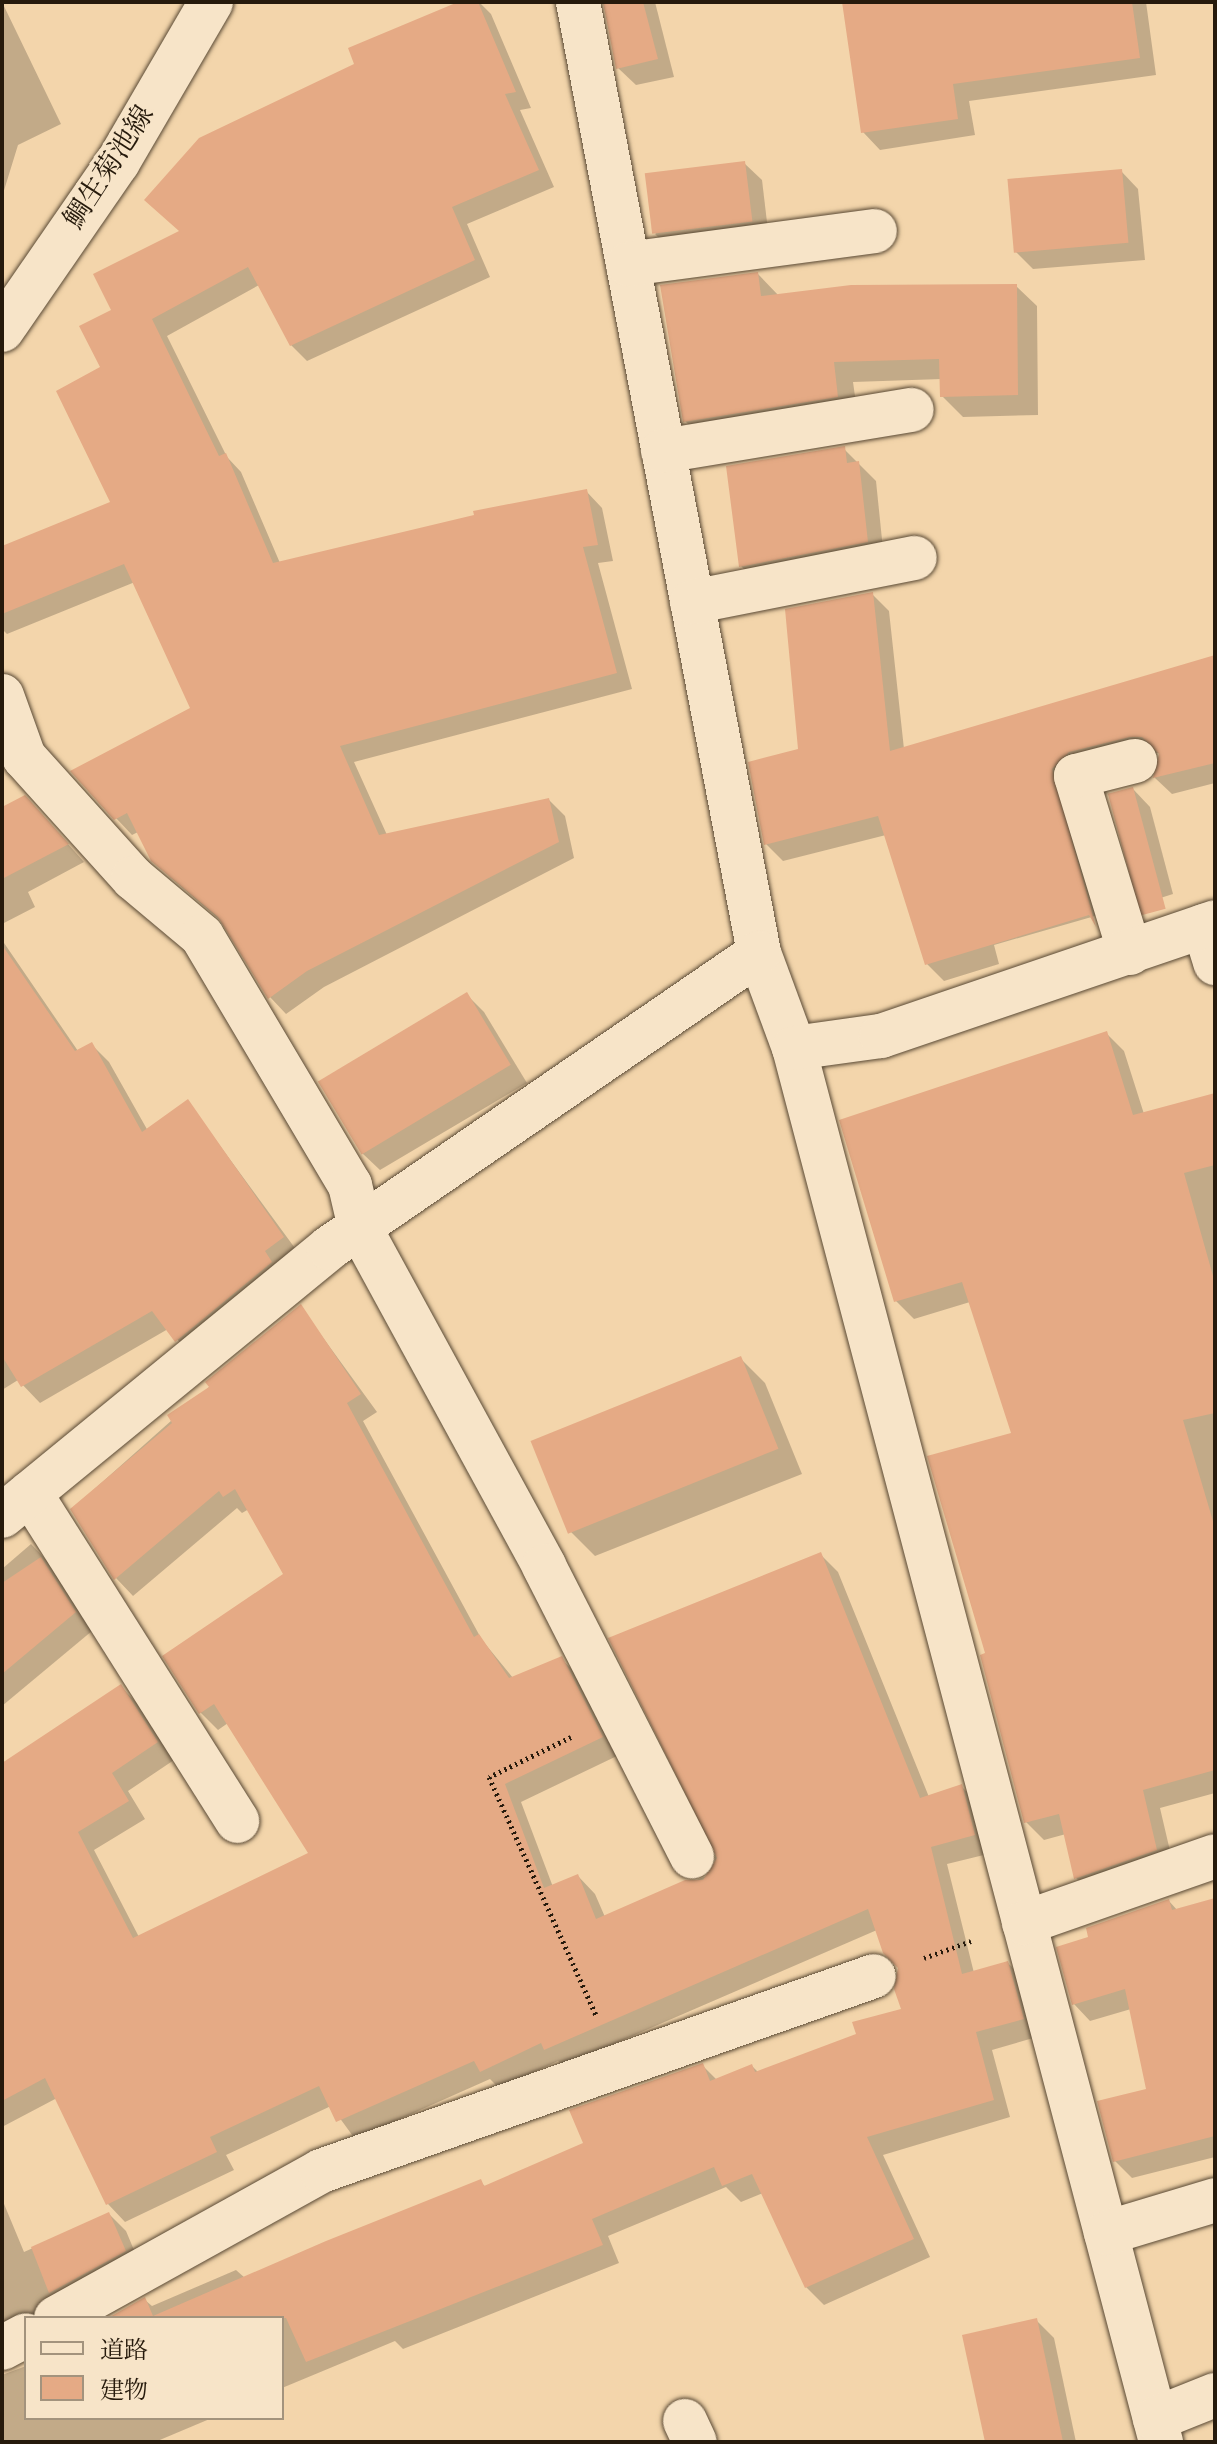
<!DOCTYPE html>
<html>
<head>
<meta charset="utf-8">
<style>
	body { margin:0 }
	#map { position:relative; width:1217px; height:2444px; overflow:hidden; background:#f3d5ab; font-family:"Old Standard TT","Noto Serif JP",serif }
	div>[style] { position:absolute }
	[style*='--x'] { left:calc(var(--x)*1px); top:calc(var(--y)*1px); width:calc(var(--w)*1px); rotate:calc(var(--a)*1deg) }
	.shadow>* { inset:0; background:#0003 }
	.building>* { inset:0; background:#e5aa85; transform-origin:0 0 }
	.path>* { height:5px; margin-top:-2.5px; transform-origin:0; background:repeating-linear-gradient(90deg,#261a0c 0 2px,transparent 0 6px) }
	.roads { filter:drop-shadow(0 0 2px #594934) drop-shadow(0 0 2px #594934) }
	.minor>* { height:44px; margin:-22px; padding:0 22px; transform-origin:22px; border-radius:22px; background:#f7e4c8 }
	.secondary>* { height:44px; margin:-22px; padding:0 22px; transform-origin:22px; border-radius:22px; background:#f7e4c8 }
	span { translate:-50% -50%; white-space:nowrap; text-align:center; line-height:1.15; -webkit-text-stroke:6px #f7e4c8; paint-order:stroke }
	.street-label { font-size:28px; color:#261a0c }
	.frame { position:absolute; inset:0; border:4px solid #261a0c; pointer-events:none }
	.legend { position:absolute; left:24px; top:2316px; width:260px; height:104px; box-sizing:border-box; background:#f7e4c8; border:2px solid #a3937d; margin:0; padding:10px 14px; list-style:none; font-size:24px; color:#261a0c }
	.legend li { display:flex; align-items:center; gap:16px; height:40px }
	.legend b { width:40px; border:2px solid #a3937d }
</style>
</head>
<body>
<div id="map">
	<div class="shadow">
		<i style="clip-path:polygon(2px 2px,61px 124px,18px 145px,2px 197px)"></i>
		<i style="clip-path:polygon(463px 2px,479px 2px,491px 14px,531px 108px,520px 110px,554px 187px,467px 224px,490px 277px,307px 361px,291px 345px,259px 285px,167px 336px,227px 457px,241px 472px,280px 563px,586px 491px,602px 508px,613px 561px,598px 563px,632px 689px,354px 762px,387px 835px,549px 800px,565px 816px,574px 858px,324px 987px,286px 1014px,270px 997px,227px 926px,170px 877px,138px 832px,132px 835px,116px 818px,193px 709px,135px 582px,7px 634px,2px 629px,2px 548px,113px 503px,103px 368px,114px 311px,182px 233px,357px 65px)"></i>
		<i style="clip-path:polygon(603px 2px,655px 2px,674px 77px,636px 85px,618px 68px)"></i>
		<i style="clip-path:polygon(844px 2px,1146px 2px,1156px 75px,969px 101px,975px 135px,880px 150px,863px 132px)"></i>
		<i style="clip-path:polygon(744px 163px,762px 180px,769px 239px,673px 252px,655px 234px)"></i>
		<i style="clip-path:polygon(1121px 171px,1138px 189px,1145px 260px,1033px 269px,1015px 251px)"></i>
		<i style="clip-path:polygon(758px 274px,779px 296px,1016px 286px,1037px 306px,1038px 415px,963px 417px,942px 396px,942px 379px,853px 382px,858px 417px,706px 442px,685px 421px)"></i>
		<i style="clip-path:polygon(844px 449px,876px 481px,884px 559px,758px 584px,741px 566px)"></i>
		<i style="clip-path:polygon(872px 594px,889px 611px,904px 749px,1215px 657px,1215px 783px,1172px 794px,1155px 778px,1161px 752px,1075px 774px,1102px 914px,994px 945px,999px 964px,944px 981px,927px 964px,886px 835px,783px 861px,766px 844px,800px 751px)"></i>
		<i style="clip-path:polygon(1133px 789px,1150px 807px,1173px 894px,1154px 900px)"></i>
		<i style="clip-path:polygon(2px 810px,42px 815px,84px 862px,28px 892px,35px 907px,2px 924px)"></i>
		<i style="clip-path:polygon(2px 940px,78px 1051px,91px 1044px,109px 1062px,148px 1131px,188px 1102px,300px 1255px,194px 1358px,168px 1329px,40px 1403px,18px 1380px,2px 1390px)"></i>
		<i style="clip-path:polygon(466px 994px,484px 1012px,527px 1083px,380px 1170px,362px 1153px)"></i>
		<i style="clip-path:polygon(1106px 1033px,1124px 1051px,1144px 1114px,1215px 1095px,1215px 1793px,1160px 1808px,1174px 1868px,1094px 1896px,1076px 1878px,1066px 1834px,1044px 1840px,1026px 1822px,987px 1655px,1013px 1434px,970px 1302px,914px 1319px,896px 1301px)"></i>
		<i style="clip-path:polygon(300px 1306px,377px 1412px,363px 1421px,482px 1640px,513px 1678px,561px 1659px,579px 1676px,619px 1755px,521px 1802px,553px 1887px,578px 1876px,595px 1894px,605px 1917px,714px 1873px,716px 1845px,820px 1554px,838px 1572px,929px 1797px,961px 1786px,979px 1804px,992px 1853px,947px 1864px,974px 1973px,1008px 1963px,1025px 1981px,1040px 2036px,992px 2050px,1010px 2117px,883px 2155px,930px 2257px,824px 2305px,806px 2287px,763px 2193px,741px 2202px,726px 2187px,608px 2236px,619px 2263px,403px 2349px,395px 2341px,282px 2388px,282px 2318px,112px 2318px,145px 2300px,152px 2306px,236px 2270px,245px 2278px,480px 2182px,486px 2187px,585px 2144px,703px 2066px,717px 2080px,752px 2066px,759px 2073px,858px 2036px,904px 2010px,900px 1968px,877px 1930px,563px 2066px,558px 2061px,499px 2088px,490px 2079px,355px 2139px,331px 2106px,226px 2155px,234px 2170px,125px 2222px,108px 2204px,57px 2098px,2px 2127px,2px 1766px,120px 1686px,138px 1704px,174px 1760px,128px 1791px,145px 1819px,94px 1850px,139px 1937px,311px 1854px,228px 1723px,218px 1730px,201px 1713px,165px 1656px,286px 1575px,249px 1509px,242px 1513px,237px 1508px,133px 1596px,116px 1578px,72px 1509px)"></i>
		<i style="clip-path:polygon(740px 1358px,765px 1383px,802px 1474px,595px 1556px,571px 1532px)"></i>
		<i style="clip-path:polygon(31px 1544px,48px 1562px,92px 1631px,2px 1706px,2px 1569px)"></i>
		<i style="clip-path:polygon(1215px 1900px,1215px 2157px,1132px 2178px,1115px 2161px,1148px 2090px,1131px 2009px,1090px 2021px,1074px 2004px,1091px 1939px,1169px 1901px,1178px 1911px)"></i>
		<i style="clip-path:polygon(2px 2199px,24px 2252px,109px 2214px,126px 2231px,142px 2269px,2px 2352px)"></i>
		<i style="clip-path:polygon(1037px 2321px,1054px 2338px,1076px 2442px,987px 2442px)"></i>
		<i style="clip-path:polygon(26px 2366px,26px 2418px,212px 2418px,155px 2442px,2px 2442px,2px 2375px)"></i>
	</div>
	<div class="building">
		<i style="clip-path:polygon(458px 2px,478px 2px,516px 92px,505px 94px,539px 170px,452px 207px,475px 260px,290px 346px,248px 267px,152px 319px,219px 456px,226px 453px,273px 563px,474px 515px,473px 511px,587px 489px,598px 545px,583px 547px,617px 673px,340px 746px,379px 835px,549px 798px,559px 842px,307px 971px,268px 999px,218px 917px,151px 861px,127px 813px,114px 820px,70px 771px,190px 708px,124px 564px,2px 614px,2px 546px,110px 502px,56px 391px,100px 367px,79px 326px,111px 310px,93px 274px,179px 231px,144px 200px,199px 138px,354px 64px,348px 48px)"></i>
		<i style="clip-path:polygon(603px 2px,643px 2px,658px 59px,616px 69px)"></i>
		<i style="clip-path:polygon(842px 2px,1132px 2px,1140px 58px,953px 84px,958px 119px,861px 133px)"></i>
		<i style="left:745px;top:161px;width:61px;height:101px;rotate:83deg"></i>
		<i style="left:1122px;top:169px;width:74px;height:115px;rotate:85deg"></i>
		<i style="clip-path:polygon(758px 272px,761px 296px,851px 285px,1017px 284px,1018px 395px,940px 397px,939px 359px,834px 362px,838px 397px,683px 422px,660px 285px)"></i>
		<i style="clip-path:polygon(845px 446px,847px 463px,859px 461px,868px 542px,739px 567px,726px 466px)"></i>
		<i style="clip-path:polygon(873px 592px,890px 751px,1215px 655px,1215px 763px,1153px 778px,1159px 754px,1142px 737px,1130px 737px,1069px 752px,1052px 769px,1096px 927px,1089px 915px,925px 965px,878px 816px,764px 845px,748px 762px,798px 749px,785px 609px)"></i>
		<i style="left:1133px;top:787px;width:126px;height:26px;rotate:75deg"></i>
		<i style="clip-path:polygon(25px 795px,69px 844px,2px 879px,2px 807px)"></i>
		<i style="clip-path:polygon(2px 945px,75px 1051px,92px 1042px,142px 1132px,188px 1099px,284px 1237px,265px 1251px,272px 1262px,175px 1342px,152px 1311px,21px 1387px,2px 1356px)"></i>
		<i style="left:467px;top:992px;width:85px;height:174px;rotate:59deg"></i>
		<i style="clip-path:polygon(1107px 1031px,1133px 1115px,1215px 1093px,1215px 1165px,1184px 1173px,1215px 1283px,1215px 1413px,1183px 1420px,1215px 1528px,1215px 1770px,1143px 1790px,1157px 1850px,1074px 1879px,1059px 1814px,1024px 1823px,980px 1655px,985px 1653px,927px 1456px,1011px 1433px,962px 1282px,894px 1302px,839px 1120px)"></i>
		<i style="clip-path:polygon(301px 1304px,361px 1394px,347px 1403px,474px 1637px,479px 1634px,509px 1678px,562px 1656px,603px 1737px,505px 1784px,544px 1888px,578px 1874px,596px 1919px,685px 1880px,703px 1880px,717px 1858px,608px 1638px,821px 1552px,920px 1798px,962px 1784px,975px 1835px,931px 1847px,962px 1974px,1008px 1961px,1024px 2019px,976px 2032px,994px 2100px,867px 2137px,914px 2239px,805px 2288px,752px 2174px,722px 2186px,714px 2167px,592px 2219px,603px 2245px,306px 2362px,286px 2318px,108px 2318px,145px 2297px,153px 2316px,326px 2241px,481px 2179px,484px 2186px,583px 2143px,569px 2110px,703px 2063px,710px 2081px,752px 2064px,755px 2072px,856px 2034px,852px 2022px,901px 2009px,894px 1989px,898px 1968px,883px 1953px,868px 1909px,544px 2050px,541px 2043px,480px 2072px,474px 2061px,336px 2122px,319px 2086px,210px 2137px,217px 2152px,106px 2205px,45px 2078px,2px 2101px,2px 1763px,121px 1684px,158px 1742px,112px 1773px,129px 1801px,78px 1832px,133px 1938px,308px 1853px,214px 1704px,199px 1714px,162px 1656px,283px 1574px,235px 1489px,223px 1497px,219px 1491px,114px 1580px,70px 1509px,172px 1423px,167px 1415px,209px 1387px,205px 1382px)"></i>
		<i style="left:741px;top:1356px;width:100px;height:227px;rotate:68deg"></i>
		<i style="clip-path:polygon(41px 1557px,76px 1612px,2px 1674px,2px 1583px)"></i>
		<i style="clip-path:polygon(1215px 1898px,1215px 2136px,1113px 2162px,1097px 2101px,1146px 2089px,1125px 1989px,1072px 2005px,1056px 1947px,1088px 1937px,1086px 1928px,1169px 1899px,1172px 1910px)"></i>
		<i style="clip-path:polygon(109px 2212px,126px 2251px,49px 2293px,31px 2247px)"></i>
		<i style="clip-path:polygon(1037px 2318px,1063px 2442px,985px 2442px,962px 2335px)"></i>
	</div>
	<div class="path">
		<i style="--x:571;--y:1737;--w:91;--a:154"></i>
		<i style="--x:489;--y:1777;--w:263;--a:65.8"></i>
		<i style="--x:924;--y:1958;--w:50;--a:-19.9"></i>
	</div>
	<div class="roads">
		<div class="minor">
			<i style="--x:578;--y:2;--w:968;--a:79.22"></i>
			<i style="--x:759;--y:953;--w:101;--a:69.8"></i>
			<i style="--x:794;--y:1048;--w:1442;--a:75.25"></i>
			<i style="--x:628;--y:264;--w:249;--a:-7.6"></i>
			<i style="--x:663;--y:451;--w:252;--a:-9.4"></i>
			<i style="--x:692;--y:602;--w:227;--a:-11.2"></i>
			<i style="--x:2;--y:696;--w:65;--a:70.2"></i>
			<i style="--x:24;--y:757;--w:163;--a:48"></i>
			<i style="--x:133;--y:878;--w:90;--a:40"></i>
			<i style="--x:202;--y:936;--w:290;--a:59.3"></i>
			<i style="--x:350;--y:1185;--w:44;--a:76.9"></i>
			<i style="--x:360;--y:1228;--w:385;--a:61.4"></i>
			<i style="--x:544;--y:1566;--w:326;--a:63"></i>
			<i style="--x:1204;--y:926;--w:39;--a:73"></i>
			<i style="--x:1130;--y:953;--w:185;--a:-107"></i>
			<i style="--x:1076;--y:776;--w:61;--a:-14.3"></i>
			<i style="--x:794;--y:1048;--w:88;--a:-7.9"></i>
			<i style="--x:881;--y:1036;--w:353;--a:-18.8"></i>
			<i style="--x:30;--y:1493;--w:388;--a:57.7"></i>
			<i style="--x:2;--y:1516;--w:423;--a:-39.3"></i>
			<i style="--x:329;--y:1248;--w:521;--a:-34.45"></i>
			<i style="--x:1024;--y:1923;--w:202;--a:-19.3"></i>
			<i style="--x:1106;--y:2233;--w:114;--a:-16.8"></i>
			<i style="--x:56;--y:2318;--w:303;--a:-29"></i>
			<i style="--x:321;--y:2171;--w:586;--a:-19.42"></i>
			<i style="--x:2;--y:2348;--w:27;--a:-28"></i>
			<i style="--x:1155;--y:2419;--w:65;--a:-21.8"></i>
			<i style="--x:685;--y:2421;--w:23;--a:65"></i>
		</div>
		<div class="secondary">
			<i style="--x:2;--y:330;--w:204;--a:-55.4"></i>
			<i style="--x:118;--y:162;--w:185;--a:-59.8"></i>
		</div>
	</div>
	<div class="street-label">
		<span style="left:110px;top:168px;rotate:-57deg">鯛生菊池線</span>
	</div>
	<div class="frame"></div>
	<ul class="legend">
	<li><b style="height:10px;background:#f7e4c8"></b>道路</li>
	<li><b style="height:22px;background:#e5aa85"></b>建物</li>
	</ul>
</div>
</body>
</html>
